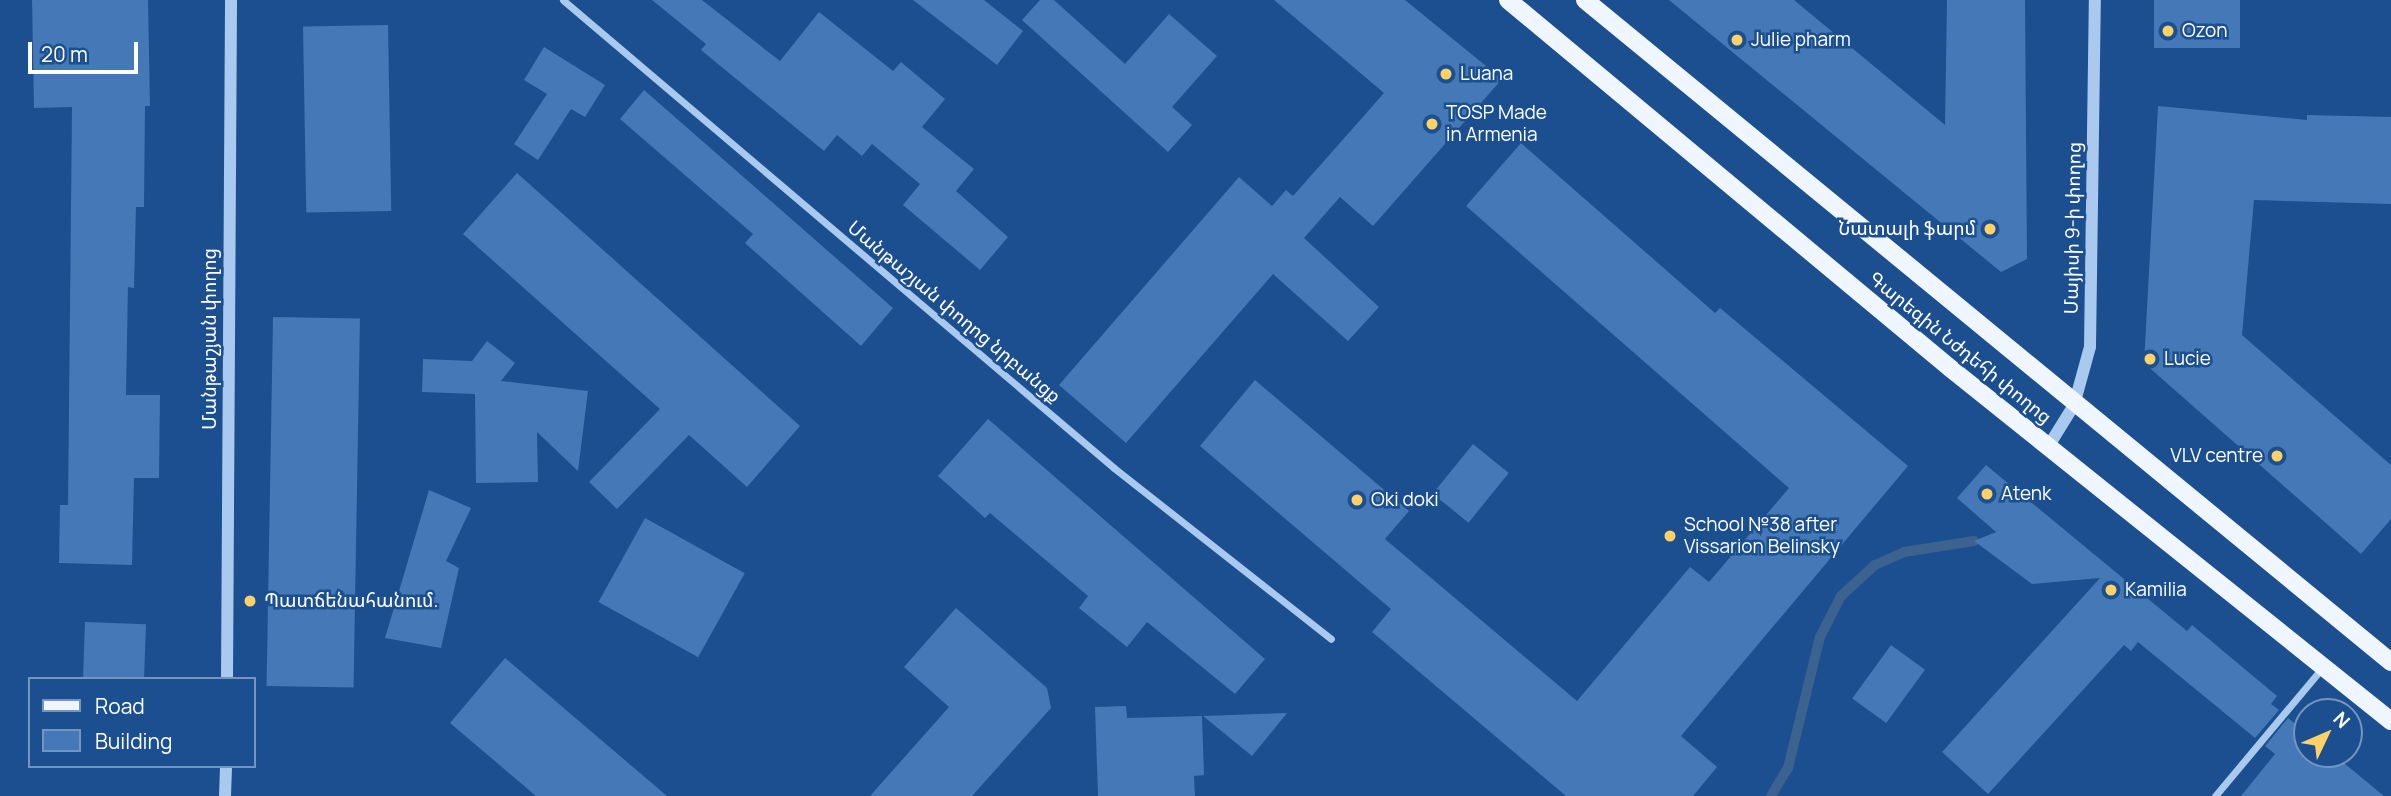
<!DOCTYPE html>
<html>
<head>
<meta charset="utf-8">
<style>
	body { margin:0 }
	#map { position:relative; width:2391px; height:796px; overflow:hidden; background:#1b4f8f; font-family:Manrope,"Noto Sans Armenian",sans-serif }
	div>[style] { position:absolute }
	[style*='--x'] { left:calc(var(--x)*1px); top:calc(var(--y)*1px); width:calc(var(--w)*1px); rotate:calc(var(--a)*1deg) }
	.stream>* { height:10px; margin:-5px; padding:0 5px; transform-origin:5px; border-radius:5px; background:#3c6290 }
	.building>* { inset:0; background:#4478b7; transform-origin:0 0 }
	.minor>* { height:7px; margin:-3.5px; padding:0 3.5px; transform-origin:3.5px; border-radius:3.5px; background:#a9c9ee }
	.tertiary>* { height:12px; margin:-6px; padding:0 6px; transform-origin:6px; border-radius:6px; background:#a9c9ee }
	.primary>* { height:18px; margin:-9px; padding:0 9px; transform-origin:9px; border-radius:9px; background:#f0f6ff }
	.dots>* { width:19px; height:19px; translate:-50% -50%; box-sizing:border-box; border:4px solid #1b4f8f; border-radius:50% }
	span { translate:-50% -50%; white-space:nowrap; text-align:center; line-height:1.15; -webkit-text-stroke:5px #1b4f8f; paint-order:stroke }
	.poi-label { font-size:19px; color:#fff }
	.left { translate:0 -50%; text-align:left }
	.right { translate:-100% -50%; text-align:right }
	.street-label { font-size:19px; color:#fff }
	.legend { position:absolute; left:28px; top:677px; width:228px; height:91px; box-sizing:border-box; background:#1b4f8f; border:2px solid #7695bc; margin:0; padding:9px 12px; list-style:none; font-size:21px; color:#fff }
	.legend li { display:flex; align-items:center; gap:14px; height:35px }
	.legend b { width:35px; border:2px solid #7695bc }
	.north { position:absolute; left:2293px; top:698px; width:70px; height:70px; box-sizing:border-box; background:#1b4f8f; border:2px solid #7695bc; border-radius:50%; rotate:46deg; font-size:19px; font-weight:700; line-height:28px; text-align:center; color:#fff }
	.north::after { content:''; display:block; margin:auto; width:24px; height:32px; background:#ffd166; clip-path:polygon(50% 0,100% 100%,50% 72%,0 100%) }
	.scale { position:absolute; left:28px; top:42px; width:110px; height:32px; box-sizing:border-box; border:4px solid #fff; border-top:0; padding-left:9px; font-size:21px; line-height:24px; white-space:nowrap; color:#fff; -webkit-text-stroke:5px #1b4f8f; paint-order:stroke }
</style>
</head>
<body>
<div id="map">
	<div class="stream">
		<i style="--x:1771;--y:796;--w:33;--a:-59"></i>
		<i style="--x:1788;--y:768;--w:135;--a:-76.3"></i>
		<i style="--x:1820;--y:637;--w:46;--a:-62.9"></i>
		<i style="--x:1841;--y:596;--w:46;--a:-42.4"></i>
		<i style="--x:1875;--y:565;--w:32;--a:-24"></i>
		<i style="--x:1904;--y:552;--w:71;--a:-8.9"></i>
	</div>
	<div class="building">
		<i style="clip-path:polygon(32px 0,148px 0,150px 106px,145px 106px,144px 207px,136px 207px,134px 288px,128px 287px,126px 395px,160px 395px,159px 478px,134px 478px,132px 565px,59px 563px,60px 505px,68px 505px,72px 107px,34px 108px)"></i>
		<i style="clip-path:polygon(652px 0,702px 0,780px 61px,819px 12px,893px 71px,901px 62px,945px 99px,922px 127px,974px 169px,956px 191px,1008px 237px,980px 270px,903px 205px,920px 184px,872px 144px,862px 156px,837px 135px,824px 151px,701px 50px,706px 44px)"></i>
		<i style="clip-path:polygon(913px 0,984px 0,1023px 31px,997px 65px)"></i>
		<i style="clip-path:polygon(1040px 0,1054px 0,1125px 64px,1169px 14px,1217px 56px,1172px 107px,1192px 125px,1168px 152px,1022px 20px)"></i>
		<i style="clip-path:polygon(1274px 0,1405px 0,1502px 79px,1373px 226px,1340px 197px,1304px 238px,1379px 307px,1348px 341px,1273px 274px,1126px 443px,1059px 385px,1239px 177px,1272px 206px,1286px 190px,1293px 196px,1384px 93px)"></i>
		<i style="clip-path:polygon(1669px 0,1794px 0,1945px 125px,1947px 0,2025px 0,2027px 259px,2001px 272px)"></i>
		<i style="left:2154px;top:0;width:86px;height:48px"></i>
		<i style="left:388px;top:25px;width:186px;height:85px;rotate:89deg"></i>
		<i style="clip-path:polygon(544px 47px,605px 85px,585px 117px,571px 109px,538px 160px,514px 144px,547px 94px,524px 80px)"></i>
		<i style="clip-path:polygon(644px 90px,893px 308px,861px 346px,745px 243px,753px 234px,620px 119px)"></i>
		<i style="clip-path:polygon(2158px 106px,2307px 120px,2307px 115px,2391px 117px,2391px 204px,2254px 200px,2242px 335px,2391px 465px,2391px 519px,2361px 554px,2144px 363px)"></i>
		<i style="clip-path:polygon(1521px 143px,1715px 313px,1720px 308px,1908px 466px,1681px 736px,1717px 767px,1693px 796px,1566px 796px,1372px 632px,1391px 609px,1200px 446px,1255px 380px,1409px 511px,1385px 539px,1577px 701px,1690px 567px,1709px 582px,1789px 488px,1466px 206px)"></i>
		<i style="clip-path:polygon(517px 173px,800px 426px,747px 487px,689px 435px,617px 509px,589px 482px,660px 409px,463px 234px)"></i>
		<i style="left:273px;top:317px;width:87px;height:369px;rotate:1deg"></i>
		<i style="clip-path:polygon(487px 341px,515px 363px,501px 381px,588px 391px,578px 471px,537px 432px,538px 482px,476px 483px,475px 394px,422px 392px,423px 359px,472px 361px)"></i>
		<i style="clip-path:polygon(988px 419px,1265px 659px,1235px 694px,1147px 622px,1127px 647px,1079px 608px,1088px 596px,990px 513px,985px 518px,938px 476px)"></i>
		<i style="left:1473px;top:444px;width:46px;height:64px;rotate:39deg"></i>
		<i style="clip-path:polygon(1986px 465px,2187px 631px,2192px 625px,2277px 696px,2271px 704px,2279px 710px,2255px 738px,2138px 642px,2131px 651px,2124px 645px,1988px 794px,1942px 752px,2100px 578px,2032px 584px,1974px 541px,1996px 532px,1957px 498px)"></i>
		<i style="clip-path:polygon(429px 490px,471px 508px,446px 561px,459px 568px,441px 648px,385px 638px)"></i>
		<i style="left:645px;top:518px;width:114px;height:96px;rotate:29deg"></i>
		<i style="clip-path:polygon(956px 608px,1047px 688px,1051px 708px,972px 796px,870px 796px,949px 707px,904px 667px)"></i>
		<i style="left:85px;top:622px;width:61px;height:57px;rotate:2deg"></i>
		<i style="left:1891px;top:645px;width:42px;height:66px;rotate:36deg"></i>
		<i style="clip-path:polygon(505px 658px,667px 796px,536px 796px,450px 723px)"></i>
		<i style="clip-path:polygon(1126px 706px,1127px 718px,1202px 716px,1204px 775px,1194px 776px,1195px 796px,1098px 796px,1095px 707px)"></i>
		<i style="clip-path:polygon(1287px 713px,1252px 756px,1203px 716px)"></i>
		<i style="clip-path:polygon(2307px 715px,2307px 754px,2333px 754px,2384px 796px,2241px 796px,2275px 754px,2265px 746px,2288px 718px,2298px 726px)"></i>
	</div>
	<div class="minor">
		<i style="--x:563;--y:0;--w:723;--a:40.34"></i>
		<i style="--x:1114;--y:468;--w:276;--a:38.2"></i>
		<i style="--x:2215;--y:796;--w:167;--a:-50.1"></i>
	</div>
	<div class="tertiary">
		<i style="--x:2048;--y:447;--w:49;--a:-58.2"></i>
		<i style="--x:2074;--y:405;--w:60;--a:-74.6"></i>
		<i style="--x:2090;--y:347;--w:347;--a:-89.2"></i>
		<i style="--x:227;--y:679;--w:679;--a:-89.66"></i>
		<i style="--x:225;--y:796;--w:30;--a:-88"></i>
	</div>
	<div class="primary">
		<i style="--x:1508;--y:0;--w:575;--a:39.78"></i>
		<i style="--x:1950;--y:368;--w:565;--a:38.68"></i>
		<i style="--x:1585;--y:0;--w:1043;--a:39.4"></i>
	</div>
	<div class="dots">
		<i style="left:2168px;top:31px;background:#ffd166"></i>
		<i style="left:1737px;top:40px;background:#ffd166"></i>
		<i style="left:1446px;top:74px;background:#ffd166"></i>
		<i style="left:1432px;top:124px;background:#ffd166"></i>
		<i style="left:1990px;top:229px;background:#ffd166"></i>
		<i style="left:2150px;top:359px;background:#ffd166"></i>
		<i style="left:2277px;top:456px;background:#ffd166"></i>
		<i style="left:1987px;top:494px;background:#ffd166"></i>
		<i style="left:1357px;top:500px;background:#ffd166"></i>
		<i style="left:1670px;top:536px;background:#ffd166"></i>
		<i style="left:2111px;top:590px;background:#ffd166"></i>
		<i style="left:250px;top:601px;background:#ffd166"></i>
	</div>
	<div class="poi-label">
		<span class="left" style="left:2182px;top:31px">Ozon</span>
		<span class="left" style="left:1751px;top:40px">Julie pharm</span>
		<span class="left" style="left:1460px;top:74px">Luana</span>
		<span class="left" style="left:1446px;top:124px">TOSP Made<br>in Armenia</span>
		<span class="right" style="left:1976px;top:229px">Նատալի ֆարմ</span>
		<span class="left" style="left:2164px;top:359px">Lucie</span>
		<span class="right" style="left:2263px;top:456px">VLV centre</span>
		<span class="left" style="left:2001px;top:494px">Atenk</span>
		<span class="left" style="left:1371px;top:500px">Oki doki</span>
		<span class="left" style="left:1684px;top:536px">School №38 after<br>Vissarion Belinsky</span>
		<span class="left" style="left:2125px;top:590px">Kamilia</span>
		<span class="left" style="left:264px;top:601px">Պատճենահանում.</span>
	</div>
	<div class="street-label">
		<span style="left:2073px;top:228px;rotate:-89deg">Մայիսի 9-ի փողոց</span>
		<span style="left:954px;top:312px;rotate:40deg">Մանթաշյան փողոց նրբանցք</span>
		<span style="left:210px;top:339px;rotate:-90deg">Մանթաշյան փողոց</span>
		<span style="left:1960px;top:348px;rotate:39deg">Գարեգին Նժդեհի փողոց</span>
	</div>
	<ul class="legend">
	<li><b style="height:9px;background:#f0f6ff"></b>Road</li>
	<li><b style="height:19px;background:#4478b7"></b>Building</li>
	</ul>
	<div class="north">N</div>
	<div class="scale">20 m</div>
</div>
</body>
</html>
